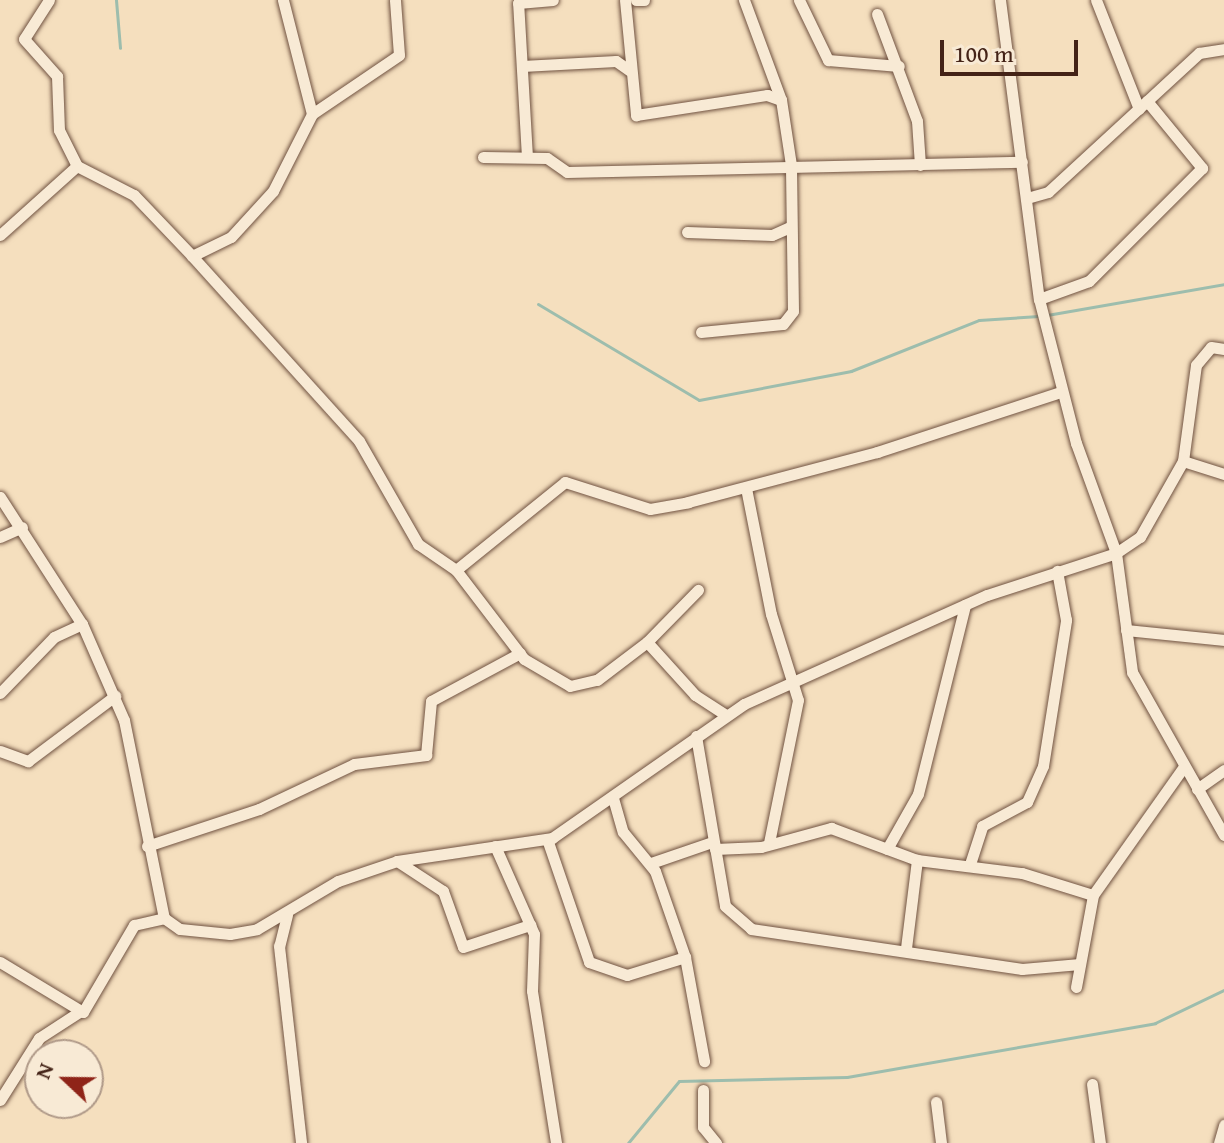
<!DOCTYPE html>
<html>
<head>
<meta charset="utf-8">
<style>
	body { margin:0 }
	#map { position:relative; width:1224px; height:1143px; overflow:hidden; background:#f5dfbe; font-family:"Gentium Book Plus",serif }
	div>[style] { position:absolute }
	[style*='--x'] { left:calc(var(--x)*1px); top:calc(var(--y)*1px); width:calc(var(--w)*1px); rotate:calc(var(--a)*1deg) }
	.stream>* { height:3px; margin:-1.5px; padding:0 1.5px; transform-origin:1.5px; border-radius:1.5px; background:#9dbdad }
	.roads { filter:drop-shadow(0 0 2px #705241) drop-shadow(0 0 2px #705241) }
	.minor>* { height:11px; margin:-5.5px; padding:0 5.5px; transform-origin:5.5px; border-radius:5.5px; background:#f8ead5 }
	span { translate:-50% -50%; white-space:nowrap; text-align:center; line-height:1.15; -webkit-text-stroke:6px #f8ead5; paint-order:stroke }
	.north { position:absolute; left:24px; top:1039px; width:80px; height:80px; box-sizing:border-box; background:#f8ead5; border:2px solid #b09a89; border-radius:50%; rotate:292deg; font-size:22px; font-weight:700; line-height:32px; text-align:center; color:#442317 }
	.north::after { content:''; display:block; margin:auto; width:28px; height:36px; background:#8f2418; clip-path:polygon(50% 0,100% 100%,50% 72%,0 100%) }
	.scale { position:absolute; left:940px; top:40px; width:138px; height:36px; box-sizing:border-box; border:4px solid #442317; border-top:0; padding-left:10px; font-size:24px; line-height:28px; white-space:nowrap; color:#442317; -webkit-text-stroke:6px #f8ead5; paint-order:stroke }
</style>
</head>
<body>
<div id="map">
	<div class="stream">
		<i style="--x:116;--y:0;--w:48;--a:85.2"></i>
		<i style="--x:538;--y:304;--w:187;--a:30.8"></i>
		<i style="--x:699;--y:400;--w:155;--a:-10.8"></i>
		<i style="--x:851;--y:371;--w:138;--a:-21.7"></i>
		<i style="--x:979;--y:320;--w:60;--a:-3.8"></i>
		<i style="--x:1047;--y:315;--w:180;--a:-9.9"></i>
		<i style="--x:628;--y:1143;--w:80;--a:-50.6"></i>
		<i style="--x:679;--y:1081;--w:168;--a:-1.4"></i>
		<i style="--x:847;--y:1077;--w:313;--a:-9.9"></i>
		<i style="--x:1155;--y:1023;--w:76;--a:-25.6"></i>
	</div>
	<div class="roads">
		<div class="minor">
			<i style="--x:49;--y:0;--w:46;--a:122.7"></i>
			<i style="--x:24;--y:39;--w:50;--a:48.3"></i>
			<i style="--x:57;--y:76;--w:54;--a:87.9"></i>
			<i style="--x:59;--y:130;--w:40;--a:63.4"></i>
			<i style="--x:625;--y:0;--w:116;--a:84.5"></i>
			<i style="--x:636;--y:115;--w:133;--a:-8.7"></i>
			<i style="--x:767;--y:95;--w:15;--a:20"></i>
			<i style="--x:636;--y:0;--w:8;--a:0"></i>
			<i style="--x:799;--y:0;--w:67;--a:64.2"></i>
			<i style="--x:828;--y:60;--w:71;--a:4.8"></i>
			<i style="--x:1000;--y:0;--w:302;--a:82.6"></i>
			<i style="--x:1039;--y:299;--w:149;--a:75.6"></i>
			<i style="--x:1076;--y:443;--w:117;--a:70"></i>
			<i style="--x:1116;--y:553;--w:120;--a:82.3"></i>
			<i style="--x:1132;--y:672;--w:187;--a:60.6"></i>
			<i style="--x:1096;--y:0;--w:117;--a:68.5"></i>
			<i style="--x:877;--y:14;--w:114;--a:69.5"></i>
			<i style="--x:917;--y:121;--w:44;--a:86.1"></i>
			<i style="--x:522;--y:66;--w:94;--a:-3"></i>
			<i style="--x:616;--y:61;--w:16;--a:35"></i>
			<i style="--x:1147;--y:101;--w:71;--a:-42.7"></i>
			<i style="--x:1199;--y:53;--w:25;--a:-9"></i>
			<i style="--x:312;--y:114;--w:105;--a:-34.1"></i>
			<i style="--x:399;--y:55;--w:55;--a:-94.2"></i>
			<i style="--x:483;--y:157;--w:64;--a:0.9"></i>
			<i style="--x:547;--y:158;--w:24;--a:35"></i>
			<i style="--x:567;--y:172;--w:455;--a:-1.3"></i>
			<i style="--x:527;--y:157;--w:154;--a:-93.3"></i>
			<i style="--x:518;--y:3;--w:35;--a:-5"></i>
			<i style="--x:1027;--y:198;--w:22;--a:-16"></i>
			<i style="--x:1048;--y:192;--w:134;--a:-42.6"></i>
			<i style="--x:1147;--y:101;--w:87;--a:50.6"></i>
			<i style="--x:1202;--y:168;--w:160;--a:135"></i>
			<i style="--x:1089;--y:281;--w:53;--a:160.2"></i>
			<i style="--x:687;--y:232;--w:85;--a:2"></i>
			<i style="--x:772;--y:235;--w:20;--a:-24"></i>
			<i style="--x:0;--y:235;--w:103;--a:-41.9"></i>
			<i style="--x:77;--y:166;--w:64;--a:27"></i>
			<i style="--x:134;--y:195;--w:84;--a:46.4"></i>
			<i style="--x:192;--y:256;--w:43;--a:-26"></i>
			<i style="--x:231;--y:237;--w:62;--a:-47.6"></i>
			<i style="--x:273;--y:191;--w:86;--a:-63.1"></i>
			<i style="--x:312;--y:114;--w:118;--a:-104.3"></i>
			<i style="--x:192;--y:256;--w:249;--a:47.9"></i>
			<i style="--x:359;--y:441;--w:119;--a:60.2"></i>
			<i style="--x:418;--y:544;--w:46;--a:34.4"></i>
			<i style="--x:456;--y:570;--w:112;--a:52.6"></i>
			<i style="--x:524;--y:659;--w:53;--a:30.4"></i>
			<i style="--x:570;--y:686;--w:28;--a:-13"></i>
			<i style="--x:597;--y:680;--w:63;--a:-37.2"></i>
			<i style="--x:647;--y:642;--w:72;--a:47.8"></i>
			<i style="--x:695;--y:695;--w:37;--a:33"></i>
			<i style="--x:701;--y:332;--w:82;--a:-5.6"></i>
			<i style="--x:783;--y:324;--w:16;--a:-52"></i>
			<i style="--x:793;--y:311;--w:146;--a:-90.8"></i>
			<i style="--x:791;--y:165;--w:66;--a:-98.7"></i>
			<i style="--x:781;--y:100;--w:107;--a:-110.3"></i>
			<i style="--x:1183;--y:461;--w:97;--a:-82.3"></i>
			<i style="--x:1196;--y:365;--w:23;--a:-50"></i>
			<i style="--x:1211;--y:347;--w:13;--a:9"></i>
			<i style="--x:746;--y:488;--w:128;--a:78.8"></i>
			<i style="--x:771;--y:614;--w:90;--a:72.6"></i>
			<i style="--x:798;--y:700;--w:146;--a:101.5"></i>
			<i style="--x:0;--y:497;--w:151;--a:57.2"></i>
			<i style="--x:82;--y:624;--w:105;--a:66.4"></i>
			<i style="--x:124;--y:720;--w:202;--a:78.6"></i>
			<i style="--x:164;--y:918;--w:19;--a:35"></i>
			<i style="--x:180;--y:929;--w:50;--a:5.7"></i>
			<i style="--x:230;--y:934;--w:27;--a:-10"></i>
			<i style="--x:257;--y:929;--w:94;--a:-30.7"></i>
			<i style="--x:338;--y:881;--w:62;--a:-18.7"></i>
			<i style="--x:397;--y:861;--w:157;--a:-8.4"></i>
			<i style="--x:552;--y:838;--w:234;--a:-34.9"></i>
			<i style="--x:744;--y:704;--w:266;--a:-24.2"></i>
			<i style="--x:987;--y:595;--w:136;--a:-18"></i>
			<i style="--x:1116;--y:553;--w:29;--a:-34"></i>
			<i style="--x:1140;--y:537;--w:87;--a:-60.5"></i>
			<i style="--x:1183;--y:461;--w:43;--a:17.6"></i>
			<i style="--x:0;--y:537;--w:24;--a:-24"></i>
			<i style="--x:456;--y:570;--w:140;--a:-38.9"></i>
			<i style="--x:565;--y:482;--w:89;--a:17.6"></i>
			<i style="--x:650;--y:509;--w:39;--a:-10"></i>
			<i style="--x:688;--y:502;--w:196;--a:-14.8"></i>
			<i style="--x:877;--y:452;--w:194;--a:-18.1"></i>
			<i style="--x:1126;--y:630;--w:99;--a:5.8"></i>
			<i style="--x:647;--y:642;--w:73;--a:-45.6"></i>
			<i style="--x:0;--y:693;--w:78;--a:-46"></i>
			<i style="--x:54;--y:637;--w:31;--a:-25"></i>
			<i style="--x:696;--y:736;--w:172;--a:80.3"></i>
			<i style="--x:725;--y:906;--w:35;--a:41"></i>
			<i style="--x:751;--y:929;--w:274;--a:8.4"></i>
			<i style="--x:1022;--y:969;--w:58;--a:-4.9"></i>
			<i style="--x:0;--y:751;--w:30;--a:20"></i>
			<i style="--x:28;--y:761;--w:109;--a:-36.8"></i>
			<i style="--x:1197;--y:789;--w:33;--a:-35"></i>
			<i style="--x:613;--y:798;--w:35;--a:74"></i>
			<i style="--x:623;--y:832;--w:50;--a:50.6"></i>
			<i style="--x:655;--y:871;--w:91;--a:70.8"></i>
			<i style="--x:685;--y:957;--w:106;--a:79.6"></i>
			<i style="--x:547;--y:839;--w:130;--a:71.1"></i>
			<i style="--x:589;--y:962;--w:40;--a:18.9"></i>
			<i style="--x:627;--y:975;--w:61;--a:-17.2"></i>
			<i style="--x:147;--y:846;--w:118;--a:-18.3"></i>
			<i style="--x:259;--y:809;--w:105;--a:-25.3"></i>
			<i style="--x:354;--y:764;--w:73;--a:-7.1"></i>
			<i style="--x:426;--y:755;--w:54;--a:-84.7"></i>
			<i style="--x:431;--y:701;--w:101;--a:-28.3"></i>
			<i style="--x:495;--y:846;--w:96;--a:66.1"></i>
			<i style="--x:534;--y:934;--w:57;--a:92"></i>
			<i style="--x:532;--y:991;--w:154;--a:81"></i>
			<i style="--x:715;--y:849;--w:46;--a:-2.5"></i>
			<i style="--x:761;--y:847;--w:73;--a:-15.2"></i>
			<i style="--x:831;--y:828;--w:92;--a:20.4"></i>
			<i style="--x:917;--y:860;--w:106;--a:7.1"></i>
			<i style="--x:1022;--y:873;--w:74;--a:17.2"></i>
			<i style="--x:887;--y:849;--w:63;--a:-60.6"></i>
			<i style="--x:918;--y:794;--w:195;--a:-76"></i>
			<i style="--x:397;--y:861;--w:55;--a:33.1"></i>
			<i style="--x:443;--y:891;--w:59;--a:70.3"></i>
			<i style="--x:463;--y:947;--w:71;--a:-18.2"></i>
			<i style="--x:651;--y:863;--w:65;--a:-19"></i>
			<i style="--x:970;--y:864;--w:40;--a:-72"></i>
			<i style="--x:982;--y:826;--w:51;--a:-28.1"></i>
			<i style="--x:1027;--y:802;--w:39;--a:-66"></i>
			<i style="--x:1043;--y:766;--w:148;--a:-81"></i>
			<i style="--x:1066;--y:620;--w:50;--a:-100.4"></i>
			<i style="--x:287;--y:915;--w:32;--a:104"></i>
			<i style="--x:279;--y:946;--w:198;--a:83.6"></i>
			<i style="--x:906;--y:948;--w:89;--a:-82.9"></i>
			<i style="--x:0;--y:962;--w:97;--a:31.1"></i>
			<i style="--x:83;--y:1012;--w:101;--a:-59.6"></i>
			<i style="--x:134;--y:925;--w:31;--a:-13"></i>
			<i style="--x:1076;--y:987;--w:94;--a:-79.5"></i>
			<i style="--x:1093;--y:895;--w:156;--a:-54.7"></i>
			<i style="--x:1092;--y:1084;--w:60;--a:82.3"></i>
			<i style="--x:703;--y:1090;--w:37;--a:90"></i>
			<i style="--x:703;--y:1127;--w:21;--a:51"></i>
			<i style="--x:0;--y:1100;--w:73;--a:-57.8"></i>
			<i style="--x:39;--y:1038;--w:48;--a:-33"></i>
			<i style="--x:936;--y:1102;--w:41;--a:83"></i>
			<i style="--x:1219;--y:1143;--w:19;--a:-74"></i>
		</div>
	</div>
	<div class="north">N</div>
	<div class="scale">100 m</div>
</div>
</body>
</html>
